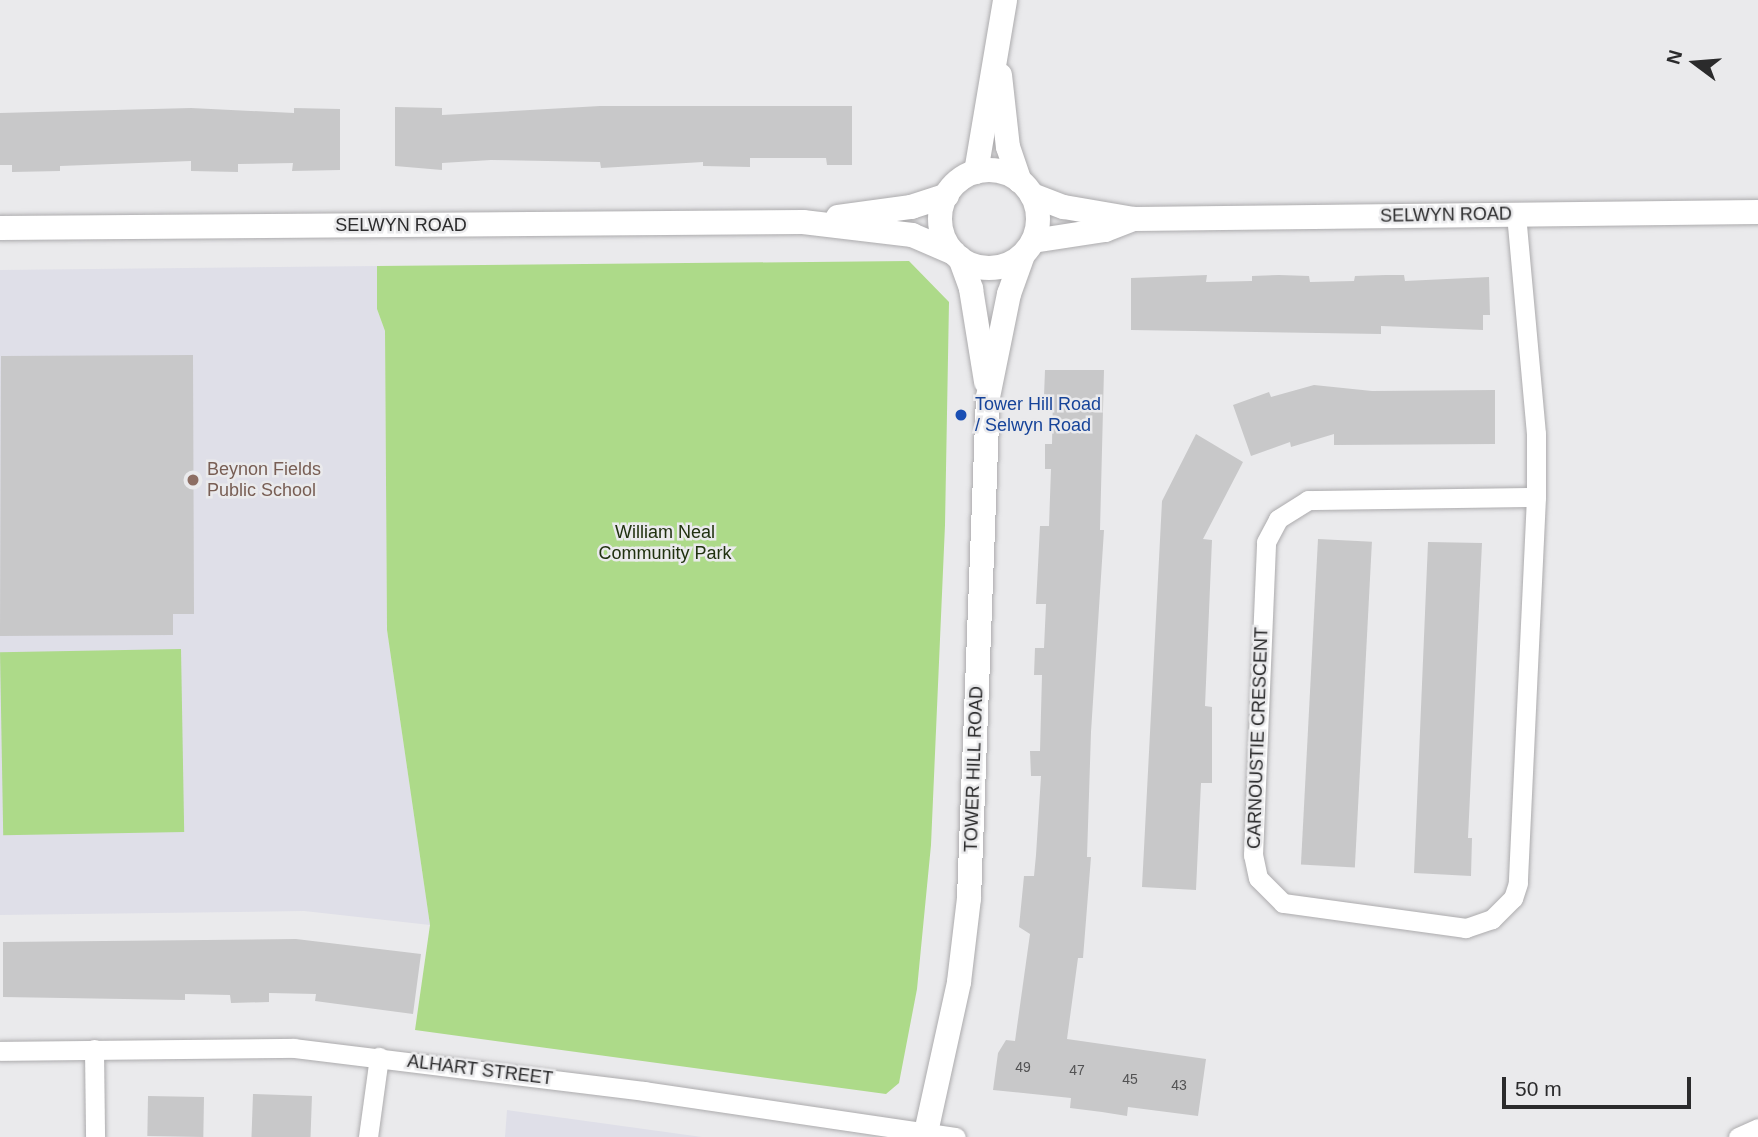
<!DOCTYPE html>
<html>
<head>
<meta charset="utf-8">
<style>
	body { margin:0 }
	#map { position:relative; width:1758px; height:1137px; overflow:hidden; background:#eaeaec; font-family:Arial,sans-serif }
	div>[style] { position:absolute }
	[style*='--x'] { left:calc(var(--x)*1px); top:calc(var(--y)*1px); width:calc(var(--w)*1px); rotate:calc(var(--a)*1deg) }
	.built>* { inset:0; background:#dfdfe8 }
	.green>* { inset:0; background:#adda89; transform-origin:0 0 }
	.building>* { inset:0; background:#c8c8c9; transform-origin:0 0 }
	.roads { filter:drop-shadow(0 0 2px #acabad) drop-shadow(0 0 2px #acabad) }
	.minor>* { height:19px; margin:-9.5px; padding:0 9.5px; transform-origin:9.5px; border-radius:9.5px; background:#fff }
	.tertiary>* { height:24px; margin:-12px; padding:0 12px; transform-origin:12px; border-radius:12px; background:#fff }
	.tertiary>.ring { margin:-12px; padding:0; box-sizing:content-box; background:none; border:24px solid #fff; border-radius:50% }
	.dots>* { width:19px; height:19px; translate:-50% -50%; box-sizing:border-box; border:4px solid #eaeaec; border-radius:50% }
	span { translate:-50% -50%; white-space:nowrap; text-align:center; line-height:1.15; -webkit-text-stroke:5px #eaeaec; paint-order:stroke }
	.number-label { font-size:14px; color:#525253 }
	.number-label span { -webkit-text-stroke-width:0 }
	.street-label { font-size:18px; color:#2b2b2c }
	.transit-label { font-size:18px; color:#164399 }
	.left { translate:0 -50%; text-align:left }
	.education-label { font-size:18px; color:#785e54 }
	.park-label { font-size:18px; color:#20310f }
	.north { position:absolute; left:1660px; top:28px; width:70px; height:70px; -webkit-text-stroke:5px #eaeaec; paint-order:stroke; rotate:286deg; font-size:19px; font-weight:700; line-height:28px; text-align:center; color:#2b2b2c }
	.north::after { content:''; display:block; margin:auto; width:24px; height:32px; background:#2b2b2c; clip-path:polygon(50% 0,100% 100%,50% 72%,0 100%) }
	.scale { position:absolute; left:1502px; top:1077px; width:189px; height:32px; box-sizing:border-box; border:4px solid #2b2b2c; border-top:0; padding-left:9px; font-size:21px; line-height:24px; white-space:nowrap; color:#2b2b2c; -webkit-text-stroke:5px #eaeaec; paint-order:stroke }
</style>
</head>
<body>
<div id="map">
	<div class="built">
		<i style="clip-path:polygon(377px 266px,377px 309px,385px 331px,387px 630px,430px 925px,304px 911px,0 915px,0 270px)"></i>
		<i style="clip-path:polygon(507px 1110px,702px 1137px,505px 1137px)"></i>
	</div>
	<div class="green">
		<i style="clip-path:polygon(909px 261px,949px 302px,945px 525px,931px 845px,917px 989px,899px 1083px,886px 1094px,415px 1030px,430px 925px,387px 630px,385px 331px,377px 309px,377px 266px)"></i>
		<i style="left:181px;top:649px;width:183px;height:181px;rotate:89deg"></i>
	</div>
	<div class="building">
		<i style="clip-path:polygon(600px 106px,852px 106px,852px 165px,827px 165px,826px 158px,750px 158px,750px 167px,703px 166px,703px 162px,601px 168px,600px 162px,491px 160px,442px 163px,442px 170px,395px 166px,395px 107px,442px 108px,442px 115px)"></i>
		<i style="clip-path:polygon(191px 108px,294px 113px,294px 108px,340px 109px,340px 170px,292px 171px,293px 163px,238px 164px,238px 172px,191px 171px,191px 161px,60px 166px,60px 171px,12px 172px,12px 165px,0 165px,0 113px)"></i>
		<i style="clip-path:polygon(1207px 275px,1206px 282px,1252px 281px,1252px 276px,1279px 275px,1309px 276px,1310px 282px,1354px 281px,1355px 276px,1386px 275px,1404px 275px,1405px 281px,1489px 277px,1490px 315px,1483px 315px,1483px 330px,1381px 326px,1381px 334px,1131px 330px,1131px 278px)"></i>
		<i style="clip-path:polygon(193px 355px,194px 614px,173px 614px,173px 635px,0 636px,1px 356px)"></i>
		<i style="clip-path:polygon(1045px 370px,1104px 370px,1100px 530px,1104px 530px,1091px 732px,1087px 857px,1091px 857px,1083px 958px,1078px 958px,1067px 1039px,1206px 1059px,1198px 1116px,1128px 1107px,1127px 1116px,1102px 1112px,1070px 1108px,1071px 1098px,993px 1090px,998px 1053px,1006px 1040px,1015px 1041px,1030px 934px,1019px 927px,1024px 876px,1034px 876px,1036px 855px,1041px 776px,1031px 776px,1030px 751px,1040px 751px,1042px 675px,1034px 675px,1035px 648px,1044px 648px,1046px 604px,1036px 604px,1040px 526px,1049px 526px,1051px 469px,1045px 469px,1045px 444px,1052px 444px,1053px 396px,1044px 396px)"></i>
		<i style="clip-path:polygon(1314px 385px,1372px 391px,1495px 390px,1495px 444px,1334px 445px,1334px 434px,1291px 447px,1290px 442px,1251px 456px,1233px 405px,1269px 392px,1271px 397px)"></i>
		<i style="clip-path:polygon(1196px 434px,1243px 462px,1203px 539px,1212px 540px,1205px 706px,1212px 707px,1212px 783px,1201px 783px,1196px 890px,1142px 887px,1162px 501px)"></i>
		<i style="left:1318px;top:539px;width:54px;height:326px;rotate:3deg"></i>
		<i style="clip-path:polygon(1428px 542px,1482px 543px,1468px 838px,1472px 838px,1471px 876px,1414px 873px)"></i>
		<i style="clip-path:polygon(296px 939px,421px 954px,413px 1014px,315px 1001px,316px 994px,269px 993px,269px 1002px,231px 1003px,230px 995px,185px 994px,185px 1000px,3px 997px,3px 942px)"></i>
		<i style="left:253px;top:1094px;width:59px;height:43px;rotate:2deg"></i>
		<i style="left:204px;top:1097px;width:40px;height:56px;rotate:91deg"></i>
	</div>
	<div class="roads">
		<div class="minor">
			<i style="--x:1516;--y:214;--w:221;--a:84.8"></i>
			<i style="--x:1536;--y:434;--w:63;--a:90"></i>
			<i style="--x:1536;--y:497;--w:386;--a:92.7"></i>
			<i style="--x:1518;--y:883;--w:16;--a:108"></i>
			<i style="--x:1513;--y:898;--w:30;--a:135"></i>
			<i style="--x:1492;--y:919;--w:28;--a:161"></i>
			<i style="--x:1466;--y:928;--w:185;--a:-172.2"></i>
			<i style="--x:1283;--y:903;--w:35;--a:-135"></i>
			<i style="--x:1258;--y:878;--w:24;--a:-102"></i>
			<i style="--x:1253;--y:855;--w:313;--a:-87.6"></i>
			<i style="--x:1266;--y:542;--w:26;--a:-62"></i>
			<i style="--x:1278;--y:519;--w:36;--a:-32"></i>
			<i style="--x:1308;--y:500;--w:228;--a:-0.8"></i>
			<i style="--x:94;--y:1049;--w:88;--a:89.3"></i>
			<i style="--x:0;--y:1051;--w:294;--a:-0.6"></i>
			<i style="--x:294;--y:1048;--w:353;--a:7"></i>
			<i style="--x:644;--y:1091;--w:315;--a:8.4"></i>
			<i style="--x:368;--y:1137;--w:81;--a:-82.2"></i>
			<i style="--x:1738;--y:1137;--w:22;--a:-24"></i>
		</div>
		<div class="tertiary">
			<i style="--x:1000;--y:75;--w:72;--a:83.7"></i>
			<i style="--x:1008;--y:147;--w:36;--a:71"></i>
			<i class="ring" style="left:940px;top:170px;width:74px;height:74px"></i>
			<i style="--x:976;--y:172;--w:174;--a:-80.4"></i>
			<i style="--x:1032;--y:195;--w:34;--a:21"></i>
			<i style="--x:1064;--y:207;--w:71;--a:9.7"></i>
			<i style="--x:1134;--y:219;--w:624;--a:-0.64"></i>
			<i style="--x:838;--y:217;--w:74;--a:-7.8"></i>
			<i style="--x:911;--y:207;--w:38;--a:-18"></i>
			<i style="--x:0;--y:228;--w:803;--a:-0.43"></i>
			<i style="--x:803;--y:222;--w:110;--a:6.8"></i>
			<i style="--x:912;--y:235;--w:46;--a:23.2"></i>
			<i style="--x:1033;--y:241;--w:73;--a:-8.7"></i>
			<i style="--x:1105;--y:230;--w:31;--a:-21"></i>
			<i style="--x:960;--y:258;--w:33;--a:70"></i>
			<i style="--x:971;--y:289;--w:94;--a:80.8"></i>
			<i style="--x:925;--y:1137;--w:159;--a:-77.6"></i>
			<i style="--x:959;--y:982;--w:85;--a:-83.2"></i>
			<i style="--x:969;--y:898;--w:501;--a:-87.83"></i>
			<i style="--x:988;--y:397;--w:105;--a:-78.5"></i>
			<i style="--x:1009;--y:294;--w:41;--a:-70.3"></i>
		</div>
	</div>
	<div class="dots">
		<i style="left:961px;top:415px;background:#1a4fb4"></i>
		<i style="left:193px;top:480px;background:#8d6e63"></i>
	</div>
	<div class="number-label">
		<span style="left:1023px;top:1067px">49</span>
		<span style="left:1077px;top:1070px">47</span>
		<span style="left:1130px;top:1079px">45</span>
		<span style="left:1179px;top:1085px">43</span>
	</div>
	<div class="street-label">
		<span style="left:1446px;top:215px;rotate:-1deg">SELWYN ROAD</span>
		<span style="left:401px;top:225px">SELWYN ROAD</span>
		<span style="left:1258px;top:738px;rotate:-88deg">CARNOUSTIE CRESCENT</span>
		<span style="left:974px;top:769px;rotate:-88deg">TOWER HILL ROAD</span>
		<span style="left:480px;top:1070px;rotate:7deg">ALHART STREET</span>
	</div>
	<div class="transit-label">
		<span class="left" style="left:975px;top:415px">Tower Hill Road<br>/ Selwyn Road</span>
	</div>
	<div class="education-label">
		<span class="left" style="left:207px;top:480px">Beynon Fields<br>Public School</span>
	</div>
	<div class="park-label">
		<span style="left:665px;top:543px">William Neal<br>Community Park</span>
	</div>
	<div class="north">N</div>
	<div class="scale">50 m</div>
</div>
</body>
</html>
